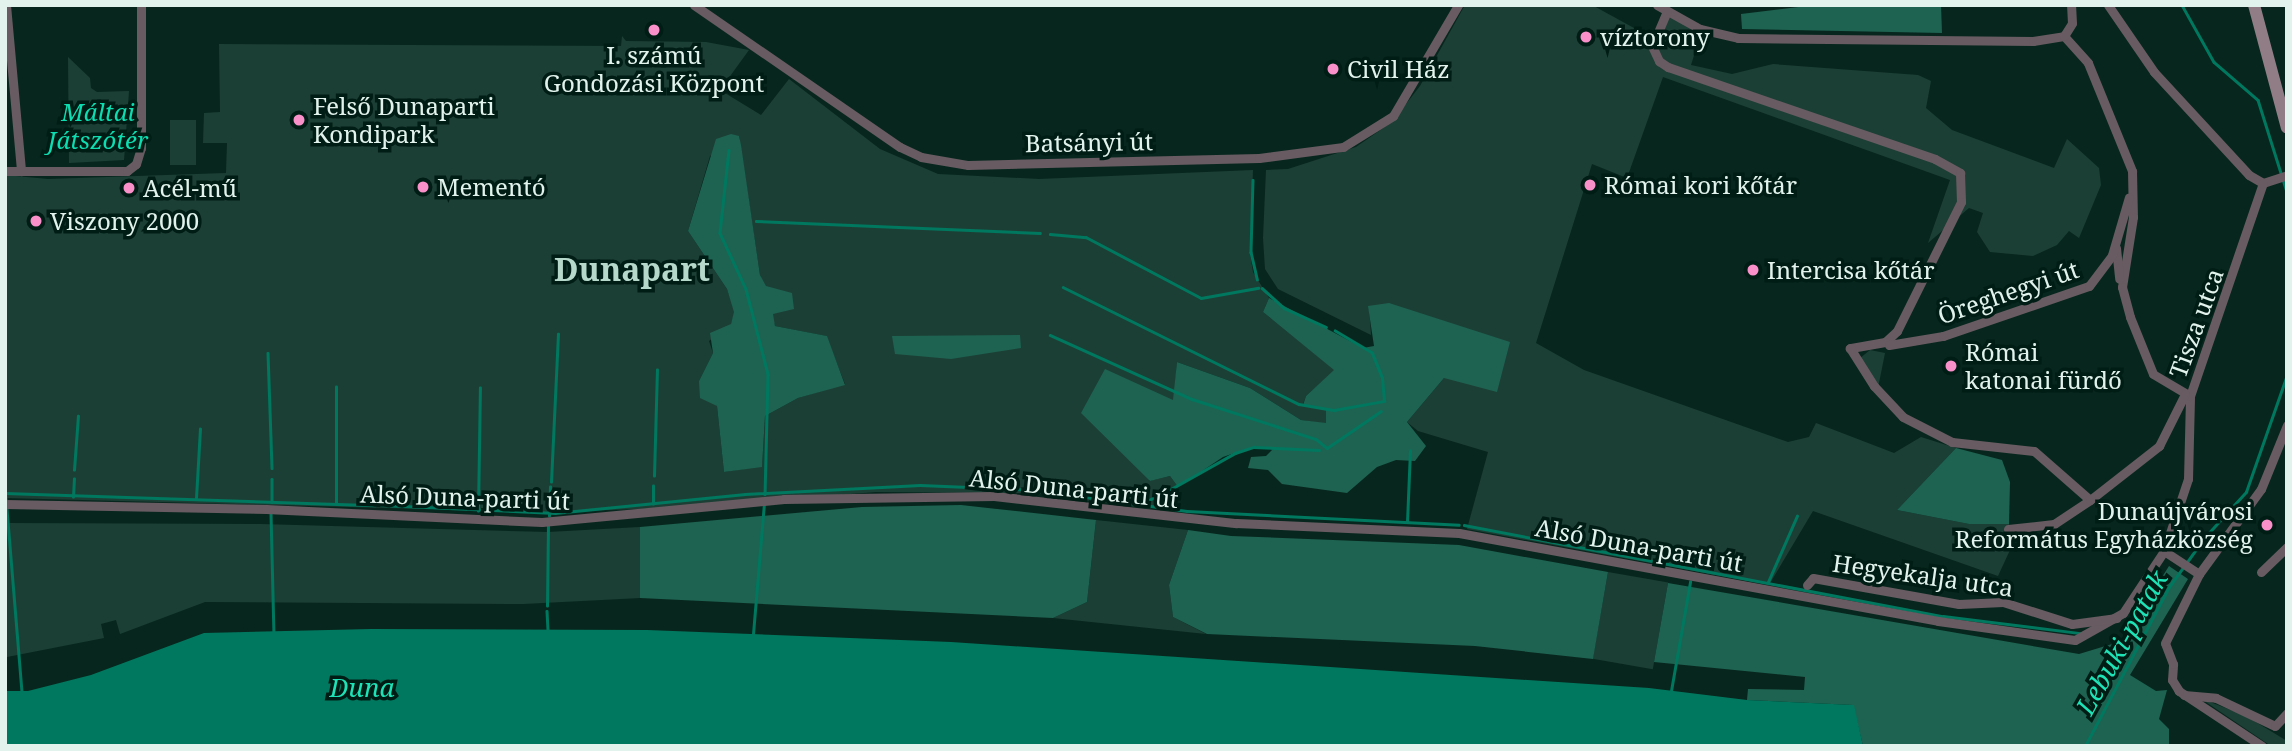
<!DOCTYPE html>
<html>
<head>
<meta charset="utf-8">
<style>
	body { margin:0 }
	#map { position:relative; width:2292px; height:751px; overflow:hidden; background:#07271e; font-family:"Noto Serif",serif }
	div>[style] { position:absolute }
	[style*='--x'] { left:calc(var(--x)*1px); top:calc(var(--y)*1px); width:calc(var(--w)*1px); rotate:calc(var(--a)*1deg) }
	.green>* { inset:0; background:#1c3f35; transform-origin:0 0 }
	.forest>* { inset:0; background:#1e6351 }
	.water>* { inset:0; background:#00785f }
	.stream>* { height:2.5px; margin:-1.25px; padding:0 1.25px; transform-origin:1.25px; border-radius:1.25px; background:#00785f }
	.street>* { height:9px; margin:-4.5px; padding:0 4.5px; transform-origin:4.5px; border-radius:4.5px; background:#685b61 }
	.secondary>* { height:12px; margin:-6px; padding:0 6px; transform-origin:6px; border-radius:6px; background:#907d86 }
	.dots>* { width:19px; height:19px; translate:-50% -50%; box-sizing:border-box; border:4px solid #001d15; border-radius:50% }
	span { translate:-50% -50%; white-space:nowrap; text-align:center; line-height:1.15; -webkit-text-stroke:7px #001d15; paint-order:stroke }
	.poi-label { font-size:24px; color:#e1f3ec }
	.left { translate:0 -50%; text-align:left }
	.right { translate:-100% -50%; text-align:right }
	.park-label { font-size:24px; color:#0cdeb2; font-style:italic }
	.street-label { font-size:24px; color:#e1f3ec }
	.water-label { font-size:26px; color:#1ee3b6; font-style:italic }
	.district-label { font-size:32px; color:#b5d8cb; font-weight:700 }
	.frame { position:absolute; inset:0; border:7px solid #e1f3ec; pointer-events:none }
</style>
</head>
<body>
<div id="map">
	<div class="green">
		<i style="clip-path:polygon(1465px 5px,1592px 5px,1654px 39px,1669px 15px,1701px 33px,1691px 65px,1732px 74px,1773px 64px,1918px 75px,1931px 81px,1926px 108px,1952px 130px,2054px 168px,2067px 139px,2099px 168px,2101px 185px,2079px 238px,2069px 231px,2057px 245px,2033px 256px,1990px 252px,1977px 232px,1983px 213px,1969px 208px,1928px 243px,1950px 180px,1663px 77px,1627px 178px,1592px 164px,1536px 343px,1584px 370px,1788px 442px,1809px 437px,1816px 423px,1894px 453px,1921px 437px,1956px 448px,1897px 510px,1969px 524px,2009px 524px,2010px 550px,1998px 576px,1813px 511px,1769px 585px,1467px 529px,1488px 452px,1418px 431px,1407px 422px,1444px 378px,1369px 306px,1371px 335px,1278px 289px,1265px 269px,1263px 238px,1266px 170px,1288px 169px,1356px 147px,1392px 122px,1420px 86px)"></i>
		<i style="clip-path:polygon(evenodd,622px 36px,626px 41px,706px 42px,749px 50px,720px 90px,761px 115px,789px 79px,880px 149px,938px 174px,1039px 179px,1253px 170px,1250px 253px,1253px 272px,1269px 298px,1263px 312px,1335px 370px,1306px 396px,1303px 404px,1326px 409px,1326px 424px,1301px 420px,1250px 388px,1177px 362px,1174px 401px,1149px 481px,1170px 476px,1178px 487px,1150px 509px,1033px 493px,876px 492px,672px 508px,544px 512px,5px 498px,5px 175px,48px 179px,226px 173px,227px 143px,203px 143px,204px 113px,220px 112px,219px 44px,621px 46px,622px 36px,739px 136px,760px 275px,775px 326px,826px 336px,845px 384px,798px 398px,765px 416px,762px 466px,724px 472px,717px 406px,699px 381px,713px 353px,709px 341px,731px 324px,735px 312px,727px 289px,688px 231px,710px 156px,739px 136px)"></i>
		<i style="clip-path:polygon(68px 57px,90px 78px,91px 88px,97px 92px,129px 91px,124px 160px,69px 163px)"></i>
		<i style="left:170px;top:120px;width:26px;height:45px"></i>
		<i style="clip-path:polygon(1870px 350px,1885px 353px,1878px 388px,1859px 359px)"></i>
		<i style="clip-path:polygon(1096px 520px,1188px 530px,1169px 585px,1173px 617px,1206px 634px,1053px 618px,1087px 602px)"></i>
		<i style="clip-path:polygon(5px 523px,260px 524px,548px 532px,640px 527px,640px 598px,523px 604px,205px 602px,120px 634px,116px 620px,101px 624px,104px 638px,7px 657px)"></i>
		<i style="left:1608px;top:572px;width:61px;height:88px;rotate:10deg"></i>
		<i style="clip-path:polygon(2200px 698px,2246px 716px,2287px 741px,2287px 746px,2271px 746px)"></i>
	</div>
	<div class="forest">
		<i style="clip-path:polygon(1815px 5px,1941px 5px,1942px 33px,1742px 29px,1741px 14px)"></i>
		<i style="clip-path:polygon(731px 134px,739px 136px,741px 145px,760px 275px,766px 286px,792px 293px,794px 309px,773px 314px,775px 326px,827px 336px,845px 385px,798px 398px,765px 416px,762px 467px,724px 472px,717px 406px,700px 398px,699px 381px,713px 353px,710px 333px,731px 324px,734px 312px,727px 289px,688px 231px,716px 139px)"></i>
		<i style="clip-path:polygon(1269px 298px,1363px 348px,1374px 346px,1368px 306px,1389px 303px,1510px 342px,1497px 392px,1444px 378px,1407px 422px,1426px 446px,1415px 461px,1396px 460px,1377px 467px,1347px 493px,1282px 484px,1268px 470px,1248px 468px,1251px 457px,1266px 456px,1273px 449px,1246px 449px,1223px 457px,1178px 487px,1170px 476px,1150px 481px,1081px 413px,1105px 369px,1173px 400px,1177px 362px,1250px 388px,1301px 420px,1326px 423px,1326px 409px,1303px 405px,1306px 396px,1334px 370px,1263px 312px)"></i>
		<i style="clip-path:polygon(1020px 335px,1021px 348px,951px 359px,895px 354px,892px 336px)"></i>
		<i style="clip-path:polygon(1956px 448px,2002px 460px,2010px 482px,2009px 524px,1969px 524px,1897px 510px)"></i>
		<i style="clip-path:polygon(961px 505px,1096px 520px,1087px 602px,1053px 618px,640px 598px,640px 527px,862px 507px)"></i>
		<i style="clip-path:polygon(1188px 530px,1231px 536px,1459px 545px,1608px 572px,1593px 659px,1475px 646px,1207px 634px,1173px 617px,1169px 585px)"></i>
		<i style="clip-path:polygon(2169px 566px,2188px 579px,2130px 675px,2156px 691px,2167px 690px,2159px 719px,2169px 729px,2169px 746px,1863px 746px,1853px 705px,1747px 700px,1748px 689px,1804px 690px,1805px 677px,1654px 662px,1668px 583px,2079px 654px,2122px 641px)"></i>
	</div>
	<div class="water">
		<i style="clip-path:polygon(371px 629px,647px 630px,951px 642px,1649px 688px,1747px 700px,1854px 705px,1863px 746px,5px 746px,5px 691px,28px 691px,91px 675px,204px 633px)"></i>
	</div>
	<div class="stream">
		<i style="--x:2182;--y:5;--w:65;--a:60.7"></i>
		<i style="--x:2214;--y:62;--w:58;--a:40.8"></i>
		<i style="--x:2258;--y:100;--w:96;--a:72.5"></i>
		<i style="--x:729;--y:150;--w:83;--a:96.2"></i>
		<i style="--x:720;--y:233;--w:62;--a:65.1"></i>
		<i style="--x:746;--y:289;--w:88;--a:75.5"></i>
		<i style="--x:768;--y:374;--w:120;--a:91.4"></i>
		<i style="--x:1253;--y:180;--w:72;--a:91.6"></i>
		<i style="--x:1251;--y:252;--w:28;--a:77"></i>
		<i style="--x:756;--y:221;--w:284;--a:2.4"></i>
		<i style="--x:1050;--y:234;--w:36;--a:5"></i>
		<i style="--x:1086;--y:237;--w:130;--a:27.9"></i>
		<i style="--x:1201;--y:298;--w:58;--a:-10"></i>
		<i style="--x:1063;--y:287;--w:263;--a:26.4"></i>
		<i style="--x:1299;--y:404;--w:36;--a:10"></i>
		<i style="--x:1334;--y:410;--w:51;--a:-10.2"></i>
		<i style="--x:1384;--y:401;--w:23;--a:-95"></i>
		<i style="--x:1382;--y:378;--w:27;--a:-112"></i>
		<i style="--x:1372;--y:353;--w:43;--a:-149.3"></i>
		<i style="--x:1262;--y:288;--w:30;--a:42"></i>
		<i style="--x:1284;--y:308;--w:46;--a:24.3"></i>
		<i style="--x:1050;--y:335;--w:156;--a:24.3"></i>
		<i style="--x:1192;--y:399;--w:130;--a:17.9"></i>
		<i style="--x:1316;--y:439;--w:14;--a:39"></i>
		<i style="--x:268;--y:353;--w:115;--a:88"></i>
		<i style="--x:1327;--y:448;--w:65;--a:-34.4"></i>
		<i style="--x:74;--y:470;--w:54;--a:-85.8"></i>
		<i style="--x:654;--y:476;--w:106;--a:-88.4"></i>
		<i style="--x:272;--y:479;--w:23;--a:90"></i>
		<i style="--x:551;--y:482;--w:148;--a:-87.3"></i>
		<i style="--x:5;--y:485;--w:207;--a:85.3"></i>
		<i style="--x:5;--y:493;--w:370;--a:1.9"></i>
		<i style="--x:1162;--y:494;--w:84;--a:-29.3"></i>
		<i style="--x:1235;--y:453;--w:20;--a:-18"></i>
		<i style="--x:1254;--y:447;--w:65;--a:2.6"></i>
		<i style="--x:73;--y:497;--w:18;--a:-87"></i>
		<i style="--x:196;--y:498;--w:69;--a:-86.7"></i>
		<i style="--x:336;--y:503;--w:116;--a:-90"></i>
		<i style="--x:653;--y:504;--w:18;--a:-90"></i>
		<i style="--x:1141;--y:504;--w:13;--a:-27"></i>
		<i style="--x:381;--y:505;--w:174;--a:2.6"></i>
		<i style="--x:555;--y:513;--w:191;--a:-5.7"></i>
		<i style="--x:745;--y:494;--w:175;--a:-2.9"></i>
		<i style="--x:920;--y:485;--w:117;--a:2.4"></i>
		<i style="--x:1037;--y:490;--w:151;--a:8"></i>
		<i style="--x:1187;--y:511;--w:272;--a:2.9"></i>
		<i style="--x:478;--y:511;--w:123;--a:-89.1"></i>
		<i style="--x:271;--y:513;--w:119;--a:88.6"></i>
		<i style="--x:549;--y:516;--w:29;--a:-88"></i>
		<i style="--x:1407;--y:522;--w:71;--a:-87.6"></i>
		<i style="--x:1464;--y:525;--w:488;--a:10.8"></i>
		<i style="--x:1943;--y:616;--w:138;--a:7.1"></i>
		<i style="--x:1768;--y:582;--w:72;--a:-66.3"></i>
		<i style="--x:547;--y:606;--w:80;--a:-89.3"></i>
		<i style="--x:547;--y:611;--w:18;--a:87"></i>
		<i style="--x:753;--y:634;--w:130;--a:-85.2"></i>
		<i style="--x:1671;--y:691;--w:111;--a:-80.1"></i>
		<i style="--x:2085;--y:746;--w:180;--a:-62.2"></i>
		<i style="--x:2169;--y:587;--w:62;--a:-54.2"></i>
		<i style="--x:2205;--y:537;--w:61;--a:-47.7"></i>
		<i style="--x:2246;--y:492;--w:124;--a:-70.7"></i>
	</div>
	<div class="street">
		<i style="--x:6;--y:5;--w:167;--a:84.8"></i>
		<i style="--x:694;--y:5;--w:250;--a:34.6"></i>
		<i style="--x:900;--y:147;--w:23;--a:25"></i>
		<i style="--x:921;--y:157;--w:48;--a:9.7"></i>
		<i style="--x:968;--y:165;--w:291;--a:-1.4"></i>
		<i style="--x:1259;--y:158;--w:85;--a:-7.5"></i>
		<i style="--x:1343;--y:147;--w:59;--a:-31.8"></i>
		<i style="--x:1393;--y:116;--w:129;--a:-59.6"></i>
		<i style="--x:1657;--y:5;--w:49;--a:29.2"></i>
		<i style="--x:1700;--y:29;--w:39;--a:13"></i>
		<i style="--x:1738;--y:38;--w:295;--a:0.6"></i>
		<i style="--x:2033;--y:41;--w:31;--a:-9"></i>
		<i style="--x:2108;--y:5;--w:81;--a:55.5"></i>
		<i style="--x:2154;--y:72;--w:140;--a:47.3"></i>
		<i style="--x:2249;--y:175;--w:16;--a:30"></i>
		<i style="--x:1667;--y:11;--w:38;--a:113"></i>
		<i style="--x:1652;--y:46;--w:17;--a:65"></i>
		<i style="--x:1659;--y:61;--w:11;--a:34"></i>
		<i style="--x:1668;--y:67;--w:282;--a:19"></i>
		<i style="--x:1935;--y:159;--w:29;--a:29"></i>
		<i style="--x:1960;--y:173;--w:29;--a:88"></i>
		<i style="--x:1961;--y:202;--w:144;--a:116.4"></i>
		<i style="--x:1897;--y:331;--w:16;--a:137"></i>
		<i style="--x:1885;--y:342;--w:36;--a:170"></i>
		<i style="--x:1850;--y:348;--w:45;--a:57.7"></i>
		<i style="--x:1874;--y:386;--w:42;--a:46.9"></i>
		<i style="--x:1903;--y:417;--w:55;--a:27"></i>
		<i style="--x:1952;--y:442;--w:82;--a:6.3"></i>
		<i style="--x:2034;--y:451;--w:74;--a:41.2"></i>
		<i style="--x:2064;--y:36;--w:36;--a:48"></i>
		<i style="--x:2088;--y:63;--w:117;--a:67.8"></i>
		<i style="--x:2132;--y:171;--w:46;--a:88.8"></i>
		<i style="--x:2133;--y:217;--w:71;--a:98.9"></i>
		<i style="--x:2122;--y:287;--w:31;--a:75"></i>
		<i style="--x:2130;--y:317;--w:61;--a:68"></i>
		<i style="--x:2153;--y:374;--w:43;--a:30.7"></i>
		<i style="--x:2064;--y:36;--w:15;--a:-58"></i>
		<i style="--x:2072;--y:23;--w:18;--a:-93"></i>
		<i style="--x:5;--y:171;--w:122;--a:0"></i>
		<i style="--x:127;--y:171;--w:11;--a:-38"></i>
		<i style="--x:136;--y:164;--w:17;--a:-73"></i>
		<i style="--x:141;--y:148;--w:143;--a:-90"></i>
		<i style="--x:2263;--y:183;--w:25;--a:-18"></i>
		<i style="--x:2116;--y:248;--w:31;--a:84"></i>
		<i style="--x:1889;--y:345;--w:55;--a:-9.5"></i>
		<i style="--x:1943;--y:336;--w:154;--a:-18.9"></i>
		<i style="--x:2089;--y:286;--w:39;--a:-53"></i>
		<i style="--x:2112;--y:255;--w:60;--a:-73.7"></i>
		<i style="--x:5;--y:504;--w:261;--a:1.1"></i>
		<i style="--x:266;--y:509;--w:276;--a:2.7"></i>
		<i style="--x:542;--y:522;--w:243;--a:-5.4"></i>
		<i style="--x:784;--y:499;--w:210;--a:-0.8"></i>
		<i style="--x:994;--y:496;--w:244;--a:6.4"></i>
		<i style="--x:1236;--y:523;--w:223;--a:2.6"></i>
		<i style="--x:1459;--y:533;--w:487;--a:10.4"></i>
		<i style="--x:1938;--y:621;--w:138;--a:7.9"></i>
		<i style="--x:2075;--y:640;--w:55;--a:-29.4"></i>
		<i style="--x:2123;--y:613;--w:74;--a:-56.5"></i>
		<i style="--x:2164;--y:551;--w:76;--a:-71.6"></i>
		<i style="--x:2188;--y:479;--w:83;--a:-88.6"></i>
		<i style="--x:2190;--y:396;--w:225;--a:-71.1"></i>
		<i style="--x:2008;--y:529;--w:46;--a:-6.2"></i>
		<i style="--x:2054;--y:524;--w:43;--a:-33.7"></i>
		<i style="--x:2090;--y:500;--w:88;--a:-38"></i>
		<i style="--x:2159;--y:446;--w:58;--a:-63.4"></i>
		<i style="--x:2164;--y:551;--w:42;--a:33.3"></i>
		<i style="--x:2261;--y:572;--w:36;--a:-44"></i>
		<i style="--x:1807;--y:585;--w:9;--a:-49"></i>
		<i style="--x:1813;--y:578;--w:148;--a:10.1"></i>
		<i style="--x:1959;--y:604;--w:44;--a:-2.6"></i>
		<i style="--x:2003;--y:602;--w:72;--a:17.7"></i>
		<i style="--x:2072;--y:624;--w:45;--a:-7.6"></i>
		<i style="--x:2184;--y:695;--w:32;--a:5"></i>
		<i style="--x:2216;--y:698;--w:65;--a:25.4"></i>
		<i style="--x:2275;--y:726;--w:18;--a:-47"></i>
		<i style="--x:2262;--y:746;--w:100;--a:-146.5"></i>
		<i style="--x:2179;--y:691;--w:13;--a:-122"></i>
		<i style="--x:2172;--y:680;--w:16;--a:-86"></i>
		<i style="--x:2173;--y:664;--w:22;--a:-111"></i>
		<i style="--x:2165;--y:643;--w:77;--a:-63.8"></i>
		<i style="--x:2199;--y:574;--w:105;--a:-53.9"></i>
		<i style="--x:2261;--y:489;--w:69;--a:-67.9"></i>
	</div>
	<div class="secondary">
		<i style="--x:2254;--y:5;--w:127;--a:75"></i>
	</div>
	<div class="dots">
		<i style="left:654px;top:30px;background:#f990ca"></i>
		<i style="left:1586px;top:37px;background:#f990ca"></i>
		<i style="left:1333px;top:69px;background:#f990ca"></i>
		<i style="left:299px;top:120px;background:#f990ca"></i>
		<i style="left:1590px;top:185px;background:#f990ca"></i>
		<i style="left:423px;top:187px;background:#f990ca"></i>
		<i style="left:129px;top:188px;background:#f990ca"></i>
		<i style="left:36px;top:221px;background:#f990ca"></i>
		<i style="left:1753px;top:270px;background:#f990ca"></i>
		<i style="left:1951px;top:366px;background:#f990ca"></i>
		<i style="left:2267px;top:525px;background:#f990ca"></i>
	</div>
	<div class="poi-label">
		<span class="left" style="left:1600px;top:37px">víztorony</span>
		<span style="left:654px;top:69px">I. számú<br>Gondozási Központ</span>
		<span class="left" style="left:1347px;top:69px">Civil Ház</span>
		<span class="left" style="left:313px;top:120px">Felső Dunaparti<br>Kondipark</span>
		<span class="left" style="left:1604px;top:185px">Római kori kőtár</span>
		<span class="left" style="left:437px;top:187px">Mementó</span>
		<span class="left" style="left:143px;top:188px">Acél-mű</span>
		<span class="left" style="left:50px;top:221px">Viszony 2000</span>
		<span class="left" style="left:1767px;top:270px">Intercisa kőtár</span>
		<span class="left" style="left:1965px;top:366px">Római<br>katonai fürdő</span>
		<span class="right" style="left:2253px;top:525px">Dunaújvárosi<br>Református Egyházközség</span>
	</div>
	<div class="park-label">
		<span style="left:98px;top:126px">Máltai<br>Játszótér</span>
	</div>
	<div class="street-label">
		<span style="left:1089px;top:142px;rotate:-1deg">Batsányi út</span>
		<span style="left:2008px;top:292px;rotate:-19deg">Öreghegyi út</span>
		<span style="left:2196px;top:323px;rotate:-70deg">Tisza utca</span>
		<span style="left:1074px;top:488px;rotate:6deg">Alsó Duna-parti út</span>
		<span style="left:465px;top:497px;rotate:2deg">Alsó Duna-parti út</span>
		<span style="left:1639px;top:545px;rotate:10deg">Alsó Duna-parti út</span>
		<span style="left:1923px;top:575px;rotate:8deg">Hegyekalja utca</span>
	</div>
	<div class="water-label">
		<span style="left:2122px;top:643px;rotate:-61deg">Lebuki-patak</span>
		<span style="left:362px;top:688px">Duna</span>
	</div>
	<div class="district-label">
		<span style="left:632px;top:269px">Dunapart</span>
	</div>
	<div class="frame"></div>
</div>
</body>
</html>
